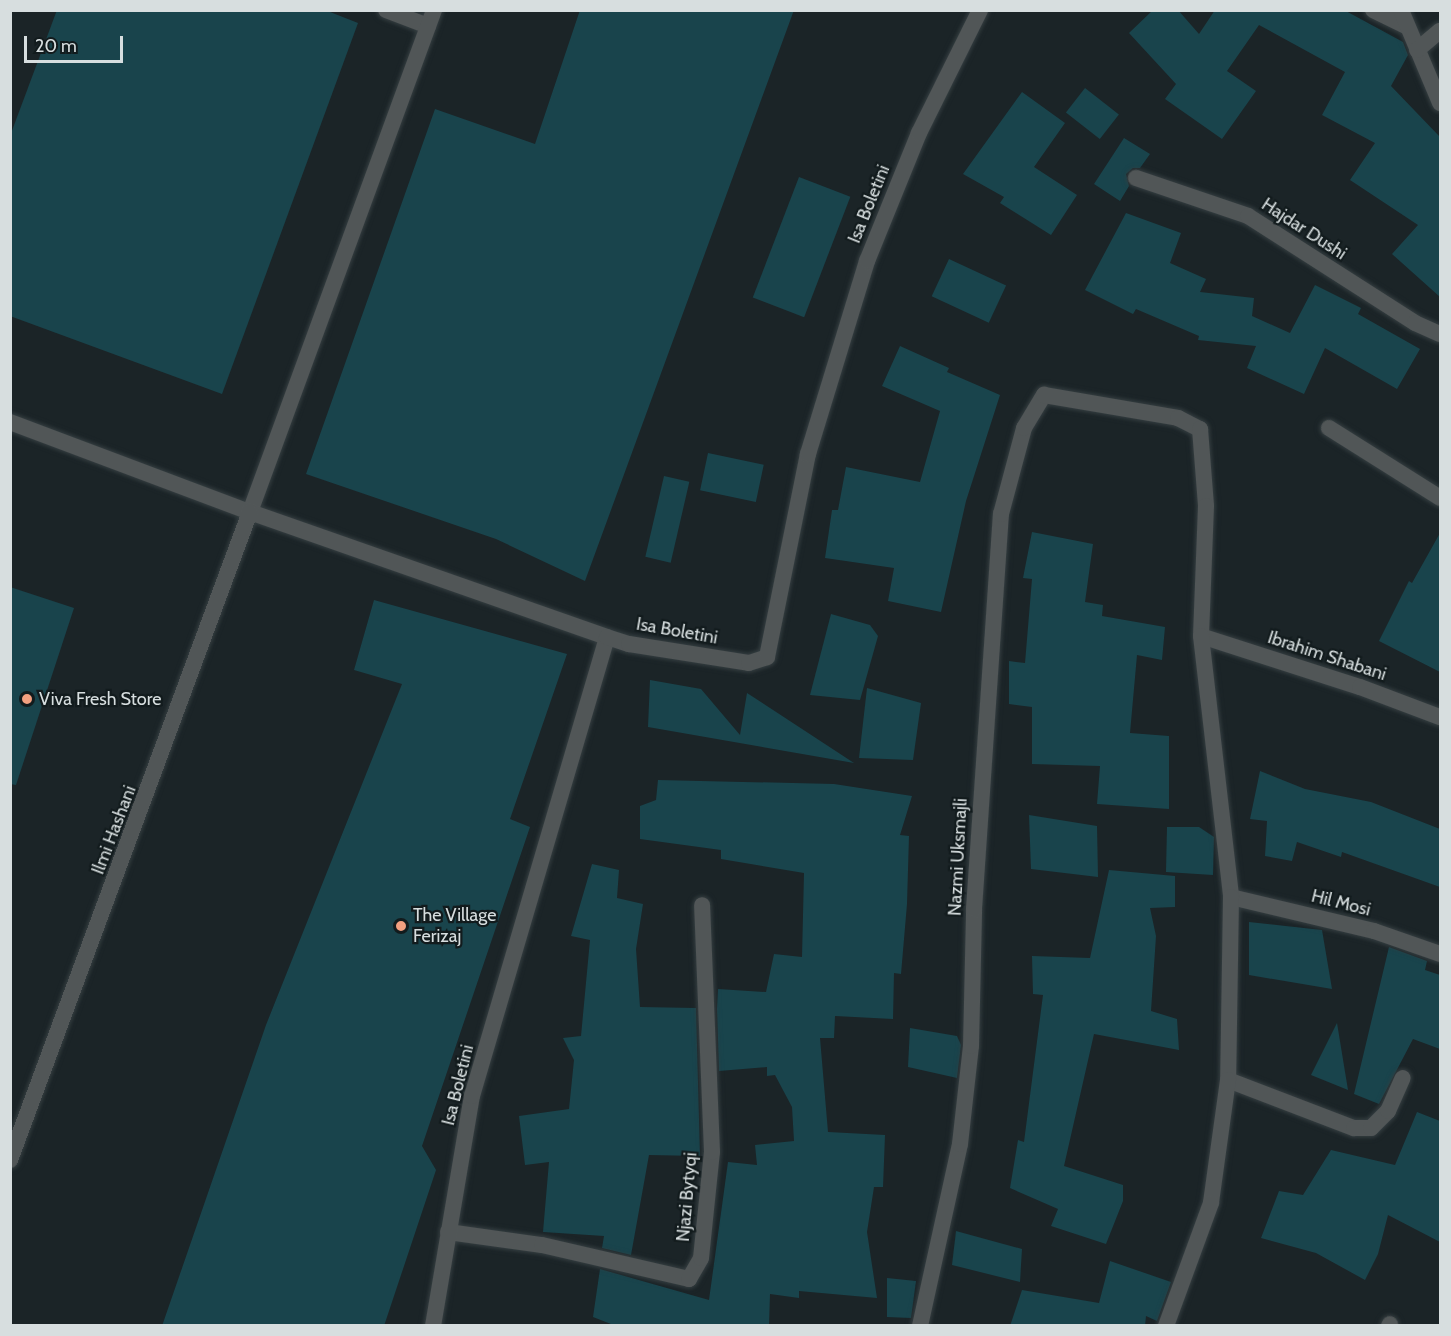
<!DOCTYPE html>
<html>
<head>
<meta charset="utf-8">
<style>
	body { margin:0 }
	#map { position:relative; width:1451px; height:1336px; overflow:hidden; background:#1b2427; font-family:Cabin,sans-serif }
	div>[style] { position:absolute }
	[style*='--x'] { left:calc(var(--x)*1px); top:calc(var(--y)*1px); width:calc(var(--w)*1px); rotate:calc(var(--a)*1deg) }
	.building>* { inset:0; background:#19444c; transform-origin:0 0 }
	.roads { filter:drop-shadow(0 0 2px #353e41) drop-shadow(0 0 2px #353e41) }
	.service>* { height:16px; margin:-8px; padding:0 8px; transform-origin:8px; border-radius:8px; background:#515657 }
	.minor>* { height:16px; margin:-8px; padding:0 8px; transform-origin:8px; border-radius:8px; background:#515657 }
	.dots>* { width:16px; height:16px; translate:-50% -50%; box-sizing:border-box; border:3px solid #121b1d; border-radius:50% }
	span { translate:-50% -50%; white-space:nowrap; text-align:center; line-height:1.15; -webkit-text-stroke:4.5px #121b1d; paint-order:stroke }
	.street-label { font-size:18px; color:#d7dedf }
	.poi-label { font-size:18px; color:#d7dedf }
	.left { translate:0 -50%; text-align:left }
	.frame { position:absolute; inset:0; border:12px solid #d7dedf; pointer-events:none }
	.scale { position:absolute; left:24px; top:36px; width:99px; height:27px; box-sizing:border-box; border:3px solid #d7dedf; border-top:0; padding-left:8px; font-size:18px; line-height:21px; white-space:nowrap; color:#d7dedf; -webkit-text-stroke:4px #121b1d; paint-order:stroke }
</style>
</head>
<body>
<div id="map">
	<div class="building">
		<i style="clip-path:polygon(57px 10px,325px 10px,358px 23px,222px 394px,10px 316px,10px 136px)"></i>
		<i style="clip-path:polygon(580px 10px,794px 10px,585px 581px,496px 539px,306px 474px,435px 109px,535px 144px)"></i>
		<i style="clip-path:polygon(1153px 10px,1178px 10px,1199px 34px,1215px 10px,1344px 10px,1403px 42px,1408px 55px,1391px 86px,1440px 137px,1440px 297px,1392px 254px,1418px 225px,1350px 180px,1375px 143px,1322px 115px,1345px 72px,1259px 25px,1227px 71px,1256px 91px,1222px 139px,1165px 99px,1176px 84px,1129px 33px)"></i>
		<i style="left:1085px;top:88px;width:43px;height:31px;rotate:38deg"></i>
		<i style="clip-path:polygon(1022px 92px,1065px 123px,1034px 167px,1077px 195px,1051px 235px,1000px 203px,1004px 197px,963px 174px)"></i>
		<i style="clip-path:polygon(1124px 138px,1150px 154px,1140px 168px,1133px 168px,1126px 174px,1129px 186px,1120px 201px,1094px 184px)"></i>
		<i style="left:799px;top:177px;width:55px;height:129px;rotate:21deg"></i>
		<i style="clip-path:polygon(1126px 213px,1181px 233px,1170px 263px,1206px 279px,1200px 292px,1254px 298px,1252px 316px,1290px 333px,1315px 285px,1361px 308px,1358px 314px,1420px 349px,1397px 389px,1325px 348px,1304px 394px,1247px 368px,1256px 346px,1198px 340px,1199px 336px,1136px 309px,1133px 314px,1085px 290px)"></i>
		<i style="left:949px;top:259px;width:63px;height:41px;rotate:25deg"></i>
		<i style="clip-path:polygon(900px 346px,949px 368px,947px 372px,1000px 395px,966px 501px,941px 612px,888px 601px,894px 568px,825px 558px,832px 510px,838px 510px,846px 467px,920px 482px,940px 411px,882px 386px)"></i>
		<i style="left:708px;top:453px;width:57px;height:38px;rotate:12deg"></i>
		<i style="left:664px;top:476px;width:26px;height:83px;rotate:13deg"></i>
		<i style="clip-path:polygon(1032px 532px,1093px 544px,1085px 602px,1103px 605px,1102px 616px,1165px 627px,1162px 660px,1137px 655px,1130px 733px,1169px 736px,1169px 809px,1097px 804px,1100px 766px,1032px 764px,1032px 707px,1009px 704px,1009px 661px,1025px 663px,1032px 579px,1023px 578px)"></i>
		<i style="clip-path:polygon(1440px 533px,1440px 672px,1379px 641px,1409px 581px,1412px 583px)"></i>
		<i style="clip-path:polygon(10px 587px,74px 608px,16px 785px,10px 784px)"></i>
		<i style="clip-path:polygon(374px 600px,567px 654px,510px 819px,530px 827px,422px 1146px,436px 1170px,384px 1326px,162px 1326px,266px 1025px,402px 684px,354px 670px)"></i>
		<i style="clip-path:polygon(831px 614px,870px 625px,878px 636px,860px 700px,810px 695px)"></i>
		<i style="clip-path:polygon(650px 680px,701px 689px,740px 735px,747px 693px,854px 763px,648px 727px)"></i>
		<i style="clip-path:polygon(867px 688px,921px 703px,913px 760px,859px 758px)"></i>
		<i style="clip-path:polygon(1260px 771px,1305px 789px,1371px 802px,1440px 829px,1440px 887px,1342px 852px,1341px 857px,1297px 842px,1292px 861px,1265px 856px,1267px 821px,1250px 819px)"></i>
		<i style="clip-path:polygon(658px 780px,834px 784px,912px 796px,900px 835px,909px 836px,907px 904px,901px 974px,894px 973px,893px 1019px,835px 1016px,834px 1038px,820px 1038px,828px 1132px,885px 1135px,883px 1187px,874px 1187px,867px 1232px,877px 1298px,799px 1291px,799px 1298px,770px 1294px,769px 1326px,616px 1326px,593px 1317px,600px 1269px,709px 1300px,728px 1162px,757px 1165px,755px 1145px,794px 1141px,792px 1107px,775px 1075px,767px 1076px,767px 1067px,719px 1071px,717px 1009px,718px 989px,766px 992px,774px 954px,802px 957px,804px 873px,721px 859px,721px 850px,640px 839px,640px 806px,656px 800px)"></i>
		<i style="clip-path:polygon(1029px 815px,1097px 826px,1098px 877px,1031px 869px)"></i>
		<i style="clip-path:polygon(1167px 827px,1199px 827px,1214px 837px,1213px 875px,1166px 872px)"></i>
		<i style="clip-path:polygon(592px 864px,619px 870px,617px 898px,643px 904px,636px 949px,640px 1007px,696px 1008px,700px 1156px,649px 1155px,631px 1255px,602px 1248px,604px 1236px,543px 1232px,549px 1162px,525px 1165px,519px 1116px,569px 1109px,574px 1060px,563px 1038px,581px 1036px,590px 940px,571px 936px)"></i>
		<i style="clip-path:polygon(1109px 870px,1175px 876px,1175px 907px,1150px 908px,1156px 936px,1151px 1011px,1177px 1019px,1179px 1050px,1094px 1034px,1064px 1166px,1123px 1185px,1123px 1201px,1106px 1244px,1051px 1226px,1058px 1209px,1010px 1188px,1018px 1140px,1024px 1142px,1043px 995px,1033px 994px,1032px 956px,1090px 958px)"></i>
		<i style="clip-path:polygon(1249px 922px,1322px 930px,1332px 989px,1249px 975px)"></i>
		<i style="clip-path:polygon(1389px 947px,1427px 961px,1425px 970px,1440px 975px,1440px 1049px,1413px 1039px,1379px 1104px,1354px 1094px)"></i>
		<i style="clip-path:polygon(1337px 1023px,1348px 1090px,1311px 1075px)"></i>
		<i style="clip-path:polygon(910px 1028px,957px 1036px,961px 1045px,957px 1078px,908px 1067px)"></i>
		<i style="clip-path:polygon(1417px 1112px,1440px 1121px,1440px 1242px,1388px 1215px,1378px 1254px,1365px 1280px,1316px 1253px,1261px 1238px,1279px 1191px,1303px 1195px,1331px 1150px,1395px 1165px)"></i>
		<i style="clip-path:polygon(956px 1231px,1022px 1249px,1020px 1282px,952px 1265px)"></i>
		<i style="clip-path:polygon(1110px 1261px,1171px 1282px,1157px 1321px,1146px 1316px,1145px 1326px,1010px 1326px,1022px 1290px,1099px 1303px)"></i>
		<i style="clip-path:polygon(887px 1278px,916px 1281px,911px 1318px,887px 1317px)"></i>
	</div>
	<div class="roads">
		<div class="service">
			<i style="--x:386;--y:10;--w:45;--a:20.9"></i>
			<i style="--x:250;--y:512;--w:535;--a:-69.87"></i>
		</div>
		<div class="minor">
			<i style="--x:1373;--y:10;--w:37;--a:26"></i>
			<i style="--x:1401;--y:10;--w:101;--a:67.2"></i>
			<i style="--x:1417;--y:50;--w:30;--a:-40"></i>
			<i style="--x:1136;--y:178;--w:118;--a:18.7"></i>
			<i style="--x:1248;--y:216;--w:198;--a:32.6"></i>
			<i style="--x:1415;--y:323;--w:27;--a:24"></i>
			<i style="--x:10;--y:422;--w:256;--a:20.6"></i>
			<i style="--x:250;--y:512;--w:378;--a:19.3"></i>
			<i style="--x:1329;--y:428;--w:131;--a:32.2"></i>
			<i style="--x:1201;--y:636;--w:167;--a:17.8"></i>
			<i style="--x:1360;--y:687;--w:85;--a:20.6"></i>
			<i style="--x:1231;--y:897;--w:147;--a:13.4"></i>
			<i style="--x:1374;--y:931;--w:70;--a:19.2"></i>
			<i style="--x:1228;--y:1080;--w:135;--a:20.9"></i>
			<i style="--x:1354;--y:1128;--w:17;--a:0"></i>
			<i style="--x:1371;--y:1128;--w:24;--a:-45"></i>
			<i style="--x:1388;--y:1111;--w:36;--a:-66"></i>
			<i style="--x:10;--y:1160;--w:691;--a:-69.68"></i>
			<i style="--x:448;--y:1232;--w:95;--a:7.9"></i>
			<i style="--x:542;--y:1245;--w:151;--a:13"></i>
			<i style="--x:689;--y:1279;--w:24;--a:-60"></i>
			<i style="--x:701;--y:1258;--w:107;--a:-84.1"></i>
			<i style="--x:712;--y:1152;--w:247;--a:-92.3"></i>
			<i style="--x:433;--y:1326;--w:233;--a:-80.4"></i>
			<i style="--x:472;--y:1096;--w:478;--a:-73.6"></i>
			<i style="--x:607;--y:637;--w:23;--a:18"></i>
			<i style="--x:629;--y:644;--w:121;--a:9"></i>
			<i style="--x:749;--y:663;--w:19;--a:-18"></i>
			<i style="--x:767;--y:657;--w:207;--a:-78.6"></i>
			<i style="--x:808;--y:454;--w:202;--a:-73"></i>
			<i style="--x:867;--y:261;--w:138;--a:-67.9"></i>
			<i style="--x:919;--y:133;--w:137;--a:-63.6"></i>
			<i style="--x:920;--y:1326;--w:186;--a:-77.6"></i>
			<i style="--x:960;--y:1144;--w:99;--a:-83.6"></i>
			<i style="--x:971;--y:1046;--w:137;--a:-88.7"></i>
			<i style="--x:974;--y:909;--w:396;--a:-86.1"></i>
			<i style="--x:1001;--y:514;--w:89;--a:-75"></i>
			<i style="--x:1024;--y:428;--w:39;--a:-59"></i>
			<i style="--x:1044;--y:395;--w:136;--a:9.7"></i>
			<i style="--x:1178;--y:418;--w:25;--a:27"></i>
			<i style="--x:1200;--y:429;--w:77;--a:85.5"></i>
			<i style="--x:1206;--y:506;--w:130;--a:92.2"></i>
			<i style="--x:1201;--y:636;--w:263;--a:83.4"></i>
			<i style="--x:1231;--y:897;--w:183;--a:90.9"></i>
			<i style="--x:1228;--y:1080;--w:124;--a:97.9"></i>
			<i style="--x:1211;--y:1203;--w:131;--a:110.1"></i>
			<i style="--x:1389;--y:1326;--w:2;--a:-63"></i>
		</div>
	</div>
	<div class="dots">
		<i style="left:27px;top:699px;background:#f2a080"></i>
		<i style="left:401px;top:926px;background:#f2a080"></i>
	</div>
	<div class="street-label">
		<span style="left:869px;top:204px;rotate:-68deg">Isa Boletini</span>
		<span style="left:1304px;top:229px;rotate:33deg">Hajdar Dushi</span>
		<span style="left:677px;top:631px;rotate:10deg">Isa Boletini</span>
		<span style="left:1327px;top:656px;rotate:18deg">Ibrahim Shabani</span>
		<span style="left:114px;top:830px;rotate:-69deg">Ilmi Hashani</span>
		<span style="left:958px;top:857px;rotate:-87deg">Nazmi Uksmajli</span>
		<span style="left:1341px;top:903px;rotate:14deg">Hil Mosi</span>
		<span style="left:458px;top:1085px;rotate:-76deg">Isa Boletini</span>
		<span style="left:687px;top:1197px;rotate:-85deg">Njazi Bytyqi</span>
	</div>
	<div class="poi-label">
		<span class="left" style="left:39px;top:699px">Viva Fresh Store</span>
		<span class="left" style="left:413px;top:926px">The Village<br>Ferizaj</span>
	</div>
	<div class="frame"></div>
	<div class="scale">20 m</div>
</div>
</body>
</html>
